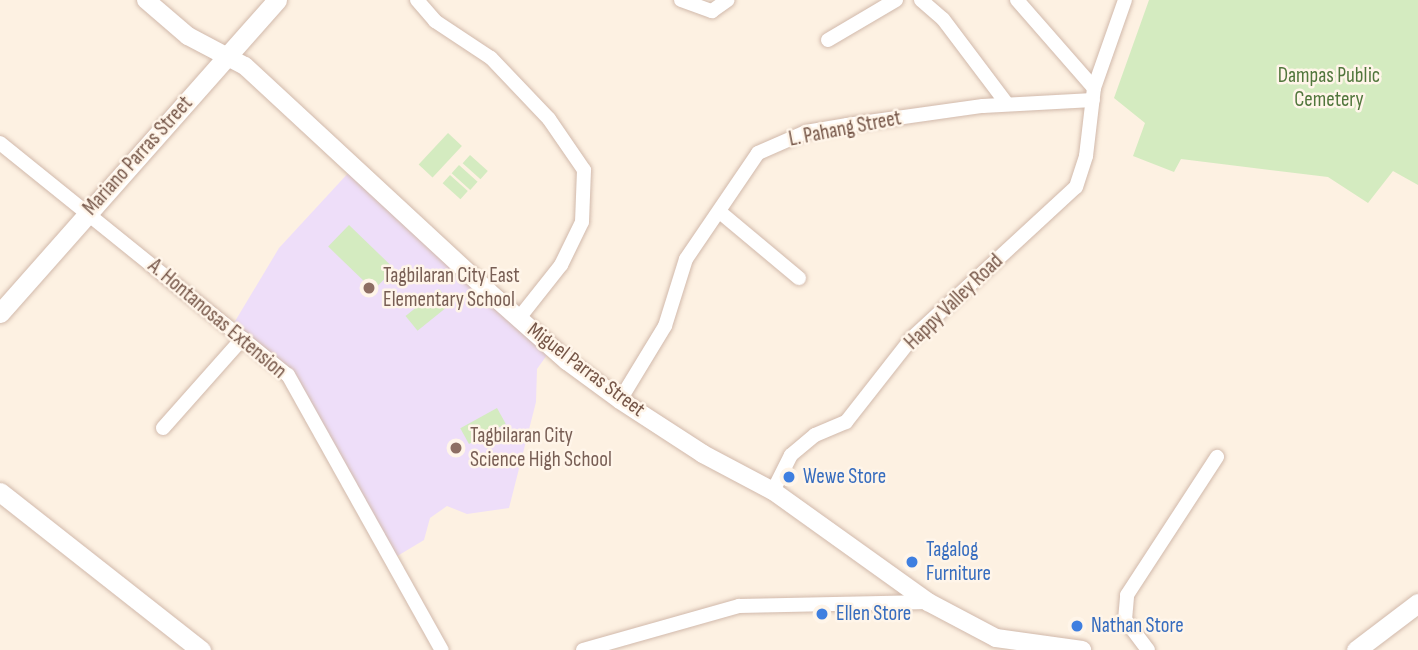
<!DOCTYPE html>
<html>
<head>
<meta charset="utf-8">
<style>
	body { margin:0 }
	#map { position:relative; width:1418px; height:650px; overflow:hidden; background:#fdf1e2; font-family:"Sofia Sans Condensed",sans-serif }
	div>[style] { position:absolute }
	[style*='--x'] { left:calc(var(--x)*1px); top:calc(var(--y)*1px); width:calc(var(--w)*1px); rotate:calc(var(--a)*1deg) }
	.education>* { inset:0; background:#eedef9 }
	.green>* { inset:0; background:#d4ebc0; transform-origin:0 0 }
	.roads { filter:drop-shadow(0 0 2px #d1b9ab) drop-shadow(0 0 2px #d1b9ab) }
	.minor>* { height:14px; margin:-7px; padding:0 7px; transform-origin:7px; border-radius:7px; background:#fff }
	.tertiary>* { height:18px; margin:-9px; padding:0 9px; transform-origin:9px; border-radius:9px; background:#fff }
	.secondary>* { height:19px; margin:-9.5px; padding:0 9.5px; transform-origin:9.5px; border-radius:9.5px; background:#fff }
	.dots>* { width:19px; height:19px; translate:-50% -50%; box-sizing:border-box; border:4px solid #fff5e9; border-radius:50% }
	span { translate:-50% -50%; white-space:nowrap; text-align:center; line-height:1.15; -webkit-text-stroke:5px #fff5e9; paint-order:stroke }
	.park-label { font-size:21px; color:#51763c }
	.street-label { font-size:21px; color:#755547 }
	.education-label { font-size:21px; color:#785e54 }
	.left { translate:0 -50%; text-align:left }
	.shop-label { font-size:21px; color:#366cbe }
</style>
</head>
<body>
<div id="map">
	<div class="education">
		<i style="clip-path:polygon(351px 170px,552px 348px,537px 369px,536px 402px,509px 508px,467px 514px,447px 506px,430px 518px,424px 540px,389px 561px,290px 375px,231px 328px,279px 248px)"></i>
	</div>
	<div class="green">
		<i style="clip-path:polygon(1149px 0,1418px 0,1418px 185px,1393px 171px,1368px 203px,1328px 177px,1181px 159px,1174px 172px,1133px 156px,1145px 123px,1114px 98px)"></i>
		<i style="left:448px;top:133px;width:19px;height:43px;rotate:43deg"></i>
		<i style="left:470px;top:155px;width:24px;height:11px;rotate:42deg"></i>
		<i style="left:459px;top:165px;width:25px;height:11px;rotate:42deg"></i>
		<i style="left:450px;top:175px;width:24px;height:11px;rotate:42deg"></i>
		<i style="left:349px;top:225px;width:63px;height:30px;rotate:44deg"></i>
		<i style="left:439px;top:289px;width:19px;height:43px;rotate:51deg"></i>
		<i style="left:497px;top:408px;width:18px;height:42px;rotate:61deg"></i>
	</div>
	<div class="roads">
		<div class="minor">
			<i style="--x:417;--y:0;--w:28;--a:49"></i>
			<i style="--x:435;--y:21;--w:67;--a:33.5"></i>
			<i style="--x:491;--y:58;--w:84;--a:46.4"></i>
			<i style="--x:549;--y:119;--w:62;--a:55.5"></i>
			<i style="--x:584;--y:170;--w:52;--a:92.2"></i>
			<i style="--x:582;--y:222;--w:48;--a:116"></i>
			<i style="--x:561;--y:265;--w:68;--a:128.4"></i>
			<i style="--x:681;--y:0;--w:33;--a:20"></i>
			<i style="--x:712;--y:11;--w:19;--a:-35"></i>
			<i style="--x:921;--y:0;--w:29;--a:41"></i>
			<i style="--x:943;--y:19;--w:106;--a:53"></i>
			<i style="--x:1017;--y:0;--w:117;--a:48.8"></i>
			<i style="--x:828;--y:40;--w:79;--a:-30.5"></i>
			<i style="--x:0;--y:143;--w:370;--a:38.9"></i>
			<i style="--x:288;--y:375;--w:315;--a:60.8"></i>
			<i style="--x:720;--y:212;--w:103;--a:39.9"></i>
			<i style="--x:620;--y:400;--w:87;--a:-58.7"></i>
			<i style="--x:665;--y:326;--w:70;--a:-72.6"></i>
			<i style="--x:686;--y:259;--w:128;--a:-55.8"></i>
			<i style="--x:758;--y:153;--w:52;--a:-23.6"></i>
			<i style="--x:806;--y:132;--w:42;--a:-9.7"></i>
			<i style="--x:847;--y:125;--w:137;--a:-8"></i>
			<i style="--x:983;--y:106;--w:110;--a:-3.1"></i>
			<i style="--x:163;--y:428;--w:120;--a:-48.4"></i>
			<i style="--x:773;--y:491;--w:40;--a:-63.4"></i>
			<i style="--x:791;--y:455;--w:31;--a:-40"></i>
			<i style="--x:815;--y:435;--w:34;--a:-23"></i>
			<i style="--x:846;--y:422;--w:105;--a:-51.9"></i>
			<i style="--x:911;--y:339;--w:224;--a:-42.7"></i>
			<i style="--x:1076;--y:187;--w:33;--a:-72"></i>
			<i style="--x:1086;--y:156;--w:68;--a:-83.3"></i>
			<i style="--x:1094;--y:88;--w:93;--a:-70.6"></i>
			<i style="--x:583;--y:650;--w:162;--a:-15.8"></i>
			<i style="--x:739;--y:606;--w:189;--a:-1.2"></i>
			<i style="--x:1148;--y:650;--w:38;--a:-127"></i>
			<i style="--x:1125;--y:620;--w:25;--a:-85"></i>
			<i style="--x:1127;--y:595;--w:165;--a:-56.9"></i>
		</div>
		<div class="tertiary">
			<i style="--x:146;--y:0;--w:55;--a:40.6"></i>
			<i style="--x:188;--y:36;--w:64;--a:27.8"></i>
			<i style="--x:245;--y:66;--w:345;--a:42.8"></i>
			<i style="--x:498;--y:300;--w:92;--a:41.5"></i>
			<i style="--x:567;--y:361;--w:66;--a:36.3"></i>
			<i style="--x:620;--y:400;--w:99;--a:33"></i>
			<i style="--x:703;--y:454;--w:79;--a:27.9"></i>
			<i style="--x:773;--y:491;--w:191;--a:35.6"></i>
			<i style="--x:928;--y:602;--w:77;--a:27.9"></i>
			<i style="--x:996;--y:638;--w:87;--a:7.9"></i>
		</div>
		<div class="secondary">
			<i style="--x:0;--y:313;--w:418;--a:-48.5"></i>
			<i style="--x:0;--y:492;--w:256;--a:38.2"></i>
			<i style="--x:1356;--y:650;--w:78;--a:-37.2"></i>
		</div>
	</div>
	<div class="dots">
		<i style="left:369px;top:288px;background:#8d6e63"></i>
		<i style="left:456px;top:448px;background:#8d6e63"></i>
		<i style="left:789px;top:477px;background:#3f7fe0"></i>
		<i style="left:912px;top:562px;background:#3f7fe0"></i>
		<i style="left:822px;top:614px;background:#3f7fe0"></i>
		<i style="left:1077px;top:626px;background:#3f7fe0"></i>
	</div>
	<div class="park-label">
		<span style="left:1329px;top:88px">Dampas Public<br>Cemetery</span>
	</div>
	<div class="street-label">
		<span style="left:845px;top:129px;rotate:-11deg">L. Pahang Street</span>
		<span style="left:138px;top:156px;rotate:-48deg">Mariano Parras Street</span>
		<span style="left:954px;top:302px;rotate:-44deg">Happy Valley Road</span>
		<span style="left:217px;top:319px;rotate:40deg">A. Hontanosas Extension</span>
		<span style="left:586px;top:370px;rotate:37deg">Miguel Parras Street</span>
	</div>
	<div class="education-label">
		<span class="left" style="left:383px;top:288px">Tagbilaran City East<br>Elementary School</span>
		<span class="left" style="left:470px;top:448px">Tagbilaran City<br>Science High School</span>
	</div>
	<div class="shop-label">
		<span class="left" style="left:803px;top:477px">Wewe Store</span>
		<span class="left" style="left:926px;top:562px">Tagalog<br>Furniture</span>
		<span class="left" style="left:836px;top:614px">Ellen Store</span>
		<span class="left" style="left:1091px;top:626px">Nathan Store</span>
	</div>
</div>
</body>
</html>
